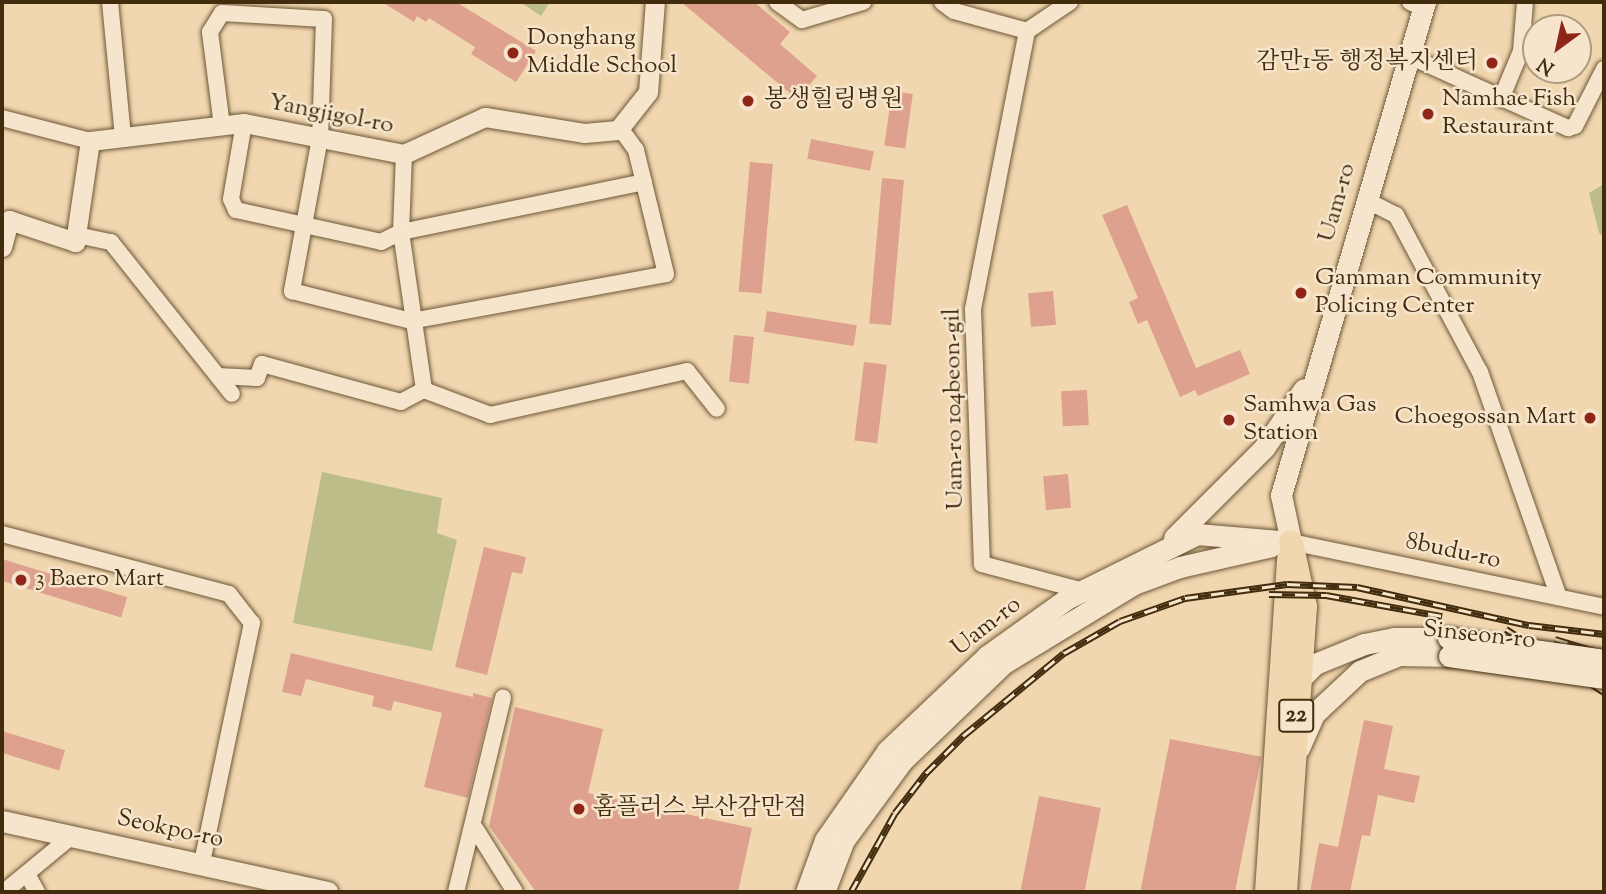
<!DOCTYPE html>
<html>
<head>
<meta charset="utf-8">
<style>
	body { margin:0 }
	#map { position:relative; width:1606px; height:894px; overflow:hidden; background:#f1d7b0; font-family:"Sorts Mill Goudy","Noto Serif KR",serif }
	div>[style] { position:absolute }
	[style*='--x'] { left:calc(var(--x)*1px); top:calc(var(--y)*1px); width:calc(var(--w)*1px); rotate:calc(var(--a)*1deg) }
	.green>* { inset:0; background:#bdbd89 }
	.building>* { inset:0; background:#dda18e; transform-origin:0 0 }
	.roads { filter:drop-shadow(0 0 2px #6d5736) drop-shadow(0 0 2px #6d5736) }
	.minor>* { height:16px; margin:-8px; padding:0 8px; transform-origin:8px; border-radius:8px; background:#f6e5cc }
	.tertiary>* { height:19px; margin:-9.5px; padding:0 9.5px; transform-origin:9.5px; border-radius:9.5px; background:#f6e5cc }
	.secondary>* { height:21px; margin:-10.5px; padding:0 10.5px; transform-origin:10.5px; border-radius:10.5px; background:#f6e5cc }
	.primary>* { height:24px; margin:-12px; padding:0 12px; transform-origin:12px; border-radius:12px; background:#f1d7b0 }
	.rail>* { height:7px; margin-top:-3.5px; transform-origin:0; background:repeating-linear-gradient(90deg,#f6e5cc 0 13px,#412c0e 0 26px); box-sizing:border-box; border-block:2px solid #412c0e }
	.bridges { filter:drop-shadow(0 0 2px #412c0e) drop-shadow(0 0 2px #412c0e) }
	.secondary-bridge>* { height:21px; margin:-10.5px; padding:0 10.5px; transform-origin:10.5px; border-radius:10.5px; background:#f6e5cc }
	.dots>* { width:19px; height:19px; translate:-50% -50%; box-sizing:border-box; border:4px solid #f6e5cc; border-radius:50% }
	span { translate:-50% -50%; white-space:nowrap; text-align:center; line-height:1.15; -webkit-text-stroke:5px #f6e5cc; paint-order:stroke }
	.shield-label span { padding:2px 5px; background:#f6e5cc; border:2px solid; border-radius:5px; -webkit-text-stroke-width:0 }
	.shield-label { font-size:23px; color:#412c0e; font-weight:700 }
	.poi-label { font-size:24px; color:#412c0e }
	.left { translate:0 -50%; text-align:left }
	.right { translate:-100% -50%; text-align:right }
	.street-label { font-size:24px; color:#412c0e }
	.frame { position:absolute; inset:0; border:4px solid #412c0e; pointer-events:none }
	.north { position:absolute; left:1522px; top:14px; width:70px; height:70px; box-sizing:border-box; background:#f6e5cc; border:2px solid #ae9b80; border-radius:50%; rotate:213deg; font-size:19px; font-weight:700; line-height:28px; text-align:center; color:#412c0e }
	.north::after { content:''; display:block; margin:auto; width:24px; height:32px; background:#8f2418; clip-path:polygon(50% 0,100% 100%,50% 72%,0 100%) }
</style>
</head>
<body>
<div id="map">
	<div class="green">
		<i style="clip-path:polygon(520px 2px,550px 2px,541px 16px)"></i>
		<i style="clip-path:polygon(1604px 184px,1604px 237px,1599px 233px,1589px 193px)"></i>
		<i style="clip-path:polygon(322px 472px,442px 498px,437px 533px,457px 540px,432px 651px,293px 623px)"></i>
	</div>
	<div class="building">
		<i style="clip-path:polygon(382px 2px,456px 2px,536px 51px,516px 82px,471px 54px,475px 47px,429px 18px,426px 22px,417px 16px,414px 22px)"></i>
		<i style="clip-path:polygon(681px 2px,754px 2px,790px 32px,780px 44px,817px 76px,797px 99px)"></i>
		<i style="left:892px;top:91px;width:21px;height:55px;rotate:8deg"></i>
		<i style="left:811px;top:139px;width:64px;height:20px;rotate:11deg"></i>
		<i style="left:750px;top:162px;width:23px;height:130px;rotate:5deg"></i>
		<i style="left:882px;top:178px;width:22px;height:146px;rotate:5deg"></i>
		<i style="clip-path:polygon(1127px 205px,1196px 368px,1240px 350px,1250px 374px,1198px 396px,1195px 390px,1180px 397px,1147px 320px,1138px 324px,1129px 302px,1138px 298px,1102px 215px)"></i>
		<i style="left:1053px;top:291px;width:34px;height:25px;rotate:85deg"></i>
		<i style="left:767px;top:311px;width:91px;height:21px;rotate:9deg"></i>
		<i style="left:734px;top:335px;width:20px;height:47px;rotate:6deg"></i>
		<i style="left:864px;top:362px;width:23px;height:79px;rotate:7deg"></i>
		<i style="left:1087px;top:390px;width:35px;height:26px;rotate:87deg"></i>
		<i style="left:1068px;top:474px;width:34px;height:25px;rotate:85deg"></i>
		<i style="clip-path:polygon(484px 547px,526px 557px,522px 574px,512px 572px,487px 675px,455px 667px)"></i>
		<i style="left:2px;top:559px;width:131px;height:21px;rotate:17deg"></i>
		<i style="clip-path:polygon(291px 653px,473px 697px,473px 693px,492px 698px,468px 798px,424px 787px,442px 713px,394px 701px,391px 711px,372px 706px,374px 696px,306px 679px,301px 696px,282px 692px)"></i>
		<i style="clip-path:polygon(515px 707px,603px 729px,588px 793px,752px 828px,738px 892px,536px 892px,489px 826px)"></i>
		<i style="clip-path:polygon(1364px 720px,1393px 726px,1384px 769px,1420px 776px,1414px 803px,1378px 795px,1370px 836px,1362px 835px,1350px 892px,1310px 892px,1319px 843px,1338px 847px)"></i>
		<i style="left:2px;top:731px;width:66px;height:21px;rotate:17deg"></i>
		<i style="left:1170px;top:739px;width:93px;height:156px;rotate:11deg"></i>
		<i style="left:1039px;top:796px;width:63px;height:98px;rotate:11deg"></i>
	</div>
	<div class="roads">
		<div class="minor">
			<i style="--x:110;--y:2;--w:136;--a:84.5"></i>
			<i style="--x:777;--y:2;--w:31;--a:36"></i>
			<i style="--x:802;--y:20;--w:64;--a:-16.4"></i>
			<i style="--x:942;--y:2;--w:15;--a:37"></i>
			<i style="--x:954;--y:11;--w:76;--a:15.3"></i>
			<i style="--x:1027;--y:31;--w:52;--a:-34"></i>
			<i style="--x:1410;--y:2;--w:14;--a:25"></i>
			<i style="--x:1027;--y:31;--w:283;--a:101"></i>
			<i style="--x:973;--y:309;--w:255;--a:88"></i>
			<i style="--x:982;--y:564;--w:101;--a:14.9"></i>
			<i style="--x:1409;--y:56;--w:175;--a:24.4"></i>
			<i style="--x:1568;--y:128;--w:7;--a:-16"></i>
			<i style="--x:1575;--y:126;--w:64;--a:-63"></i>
			<i style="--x:1501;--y:99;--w:52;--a:-67.4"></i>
			<i style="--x:1521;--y:51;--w:49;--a:-85.3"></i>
			<i style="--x:2;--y:118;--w:91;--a:14.6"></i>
			<i style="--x:244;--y:123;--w:77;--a:99.7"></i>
			<i style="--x:231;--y:199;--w:12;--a:66"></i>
			<i style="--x:236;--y:210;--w:148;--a:12.4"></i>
			<i style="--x:381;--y:242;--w:22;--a:-27"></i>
			<i style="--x:401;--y:232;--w:248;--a:-11.6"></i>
			<i style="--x:222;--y:126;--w:95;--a:-97.3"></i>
			<i style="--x:210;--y:32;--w:22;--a:-58"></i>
			<i style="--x:222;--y:13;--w:102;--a:3.4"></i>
			<i style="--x:324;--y:19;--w:119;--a:91.9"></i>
			<i style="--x:320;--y:138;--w:156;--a:100.4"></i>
			<i style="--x:292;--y:291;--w:123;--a:14.1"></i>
			<i style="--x:411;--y:321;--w:259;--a:-10.4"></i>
			<i style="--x:666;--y:274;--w:128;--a:-103.6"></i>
			<i style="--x:636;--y:150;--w:27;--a:-126"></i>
			<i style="--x:404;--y:154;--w:78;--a:92.2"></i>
			<i style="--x:401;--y:232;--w:160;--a:81.7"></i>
			<i style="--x:1366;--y:200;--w:34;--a:27"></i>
			<i style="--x:1396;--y:215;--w:178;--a:61.9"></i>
			<i style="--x:1480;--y:372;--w:238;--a:70.7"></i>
			<i style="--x:77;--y:235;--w:35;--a:12"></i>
			<i style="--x:111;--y:242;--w:194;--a:51.5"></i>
			<i style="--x:218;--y:376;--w:39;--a:3"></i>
			<i style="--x:257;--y:378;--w:15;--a:-70"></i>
			<i style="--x:262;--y:364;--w:144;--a:15.3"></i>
			<i style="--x:401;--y:402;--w:26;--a:-28"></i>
			<i style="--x:424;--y:390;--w:71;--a:20.7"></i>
			<i style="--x:490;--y:415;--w:202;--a:-12.6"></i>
			<i style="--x:687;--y:371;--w:48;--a:51.7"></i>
			<i style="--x:2;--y:534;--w:235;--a:14.8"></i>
			<i style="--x:229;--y:594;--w:37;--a:52"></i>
			<i style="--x:252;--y:623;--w:245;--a:101.8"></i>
			<i style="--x:1291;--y:542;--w:320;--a:11.7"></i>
			<i style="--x:475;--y:828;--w:75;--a:58"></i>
			<i style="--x:27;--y:874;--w:21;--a:61"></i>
			<i style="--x:4;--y:892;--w:88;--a:-39.5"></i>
			<i style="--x:456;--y:892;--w:200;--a:-76.4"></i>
		</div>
		<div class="tertiary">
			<i style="--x:2;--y:247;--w:28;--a:-75"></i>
			<i style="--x:9;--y:220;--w:70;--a:18.4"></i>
			<i style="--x:75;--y:242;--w:102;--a:-81.6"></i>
			<i style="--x:90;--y:141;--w:155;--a:-6.7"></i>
			<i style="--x:244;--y:123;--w:163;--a:11"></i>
			<i style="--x:404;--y:154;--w:89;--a:-24.6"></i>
			<i style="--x:485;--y:117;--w:100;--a:9.2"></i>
			<i style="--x:584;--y:133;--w:34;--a:-5"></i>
			<i style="--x:618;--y:130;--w:48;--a:-51.7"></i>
			<i style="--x:648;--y:92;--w:90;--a:-85.6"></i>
		</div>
		<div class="secondary">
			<i style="--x:1174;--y:538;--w:127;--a:-45"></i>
			<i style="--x:1264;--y:448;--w:71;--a:-55.9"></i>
			<i style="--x:1291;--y:542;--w:48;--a:-102"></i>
			<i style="--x:1281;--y:495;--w:514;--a:-73.72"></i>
			<i style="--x:1293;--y:686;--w:31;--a:-45"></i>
			<i style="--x:1315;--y:664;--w:53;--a:-22.2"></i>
			<i style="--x:1364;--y:644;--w:31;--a:-11"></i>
			<i style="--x:1394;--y:638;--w:54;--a:0"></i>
			<i style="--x:1299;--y:748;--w:37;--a:-66"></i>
			<i style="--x:1314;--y:714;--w:63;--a:-43.1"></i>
			<i style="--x:1360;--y:671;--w:42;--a:-22.3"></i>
			<i style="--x:1399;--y:655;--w:50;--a:1.1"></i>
			<i style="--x:2;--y:821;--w:333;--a:12.3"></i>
			<i style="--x:806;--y:892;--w:55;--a:-69.9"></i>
			<i style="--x:825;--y:840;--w:108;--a:-55.1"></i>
			<i style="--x:887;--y:751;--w:138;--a:-43.5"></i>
			<i style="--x:987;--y:656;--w:100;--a:-35.6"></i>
			<i style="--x:1068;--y:598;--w:144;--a:-26.4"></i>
			<i style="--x:1197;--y:534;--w:94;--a:4.9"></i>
			<i style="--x:824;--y:892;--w:56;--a:-69"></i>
			<i style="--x:844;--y:840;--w:98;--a:-53.7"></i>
			<i style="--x:902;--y:761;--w:141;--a:-43.9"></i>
			<i style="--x:1004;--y:663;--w:152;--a:-31.3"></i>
			<i style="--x:1134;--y:584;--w:49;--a:-20.3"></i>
			<i style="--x:1180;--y:567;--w:94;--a:-12.9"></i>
		</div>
		<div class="primary">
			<i style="--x:1267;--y:892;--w:333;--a:-86.2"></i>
			<i style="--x:1285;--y:892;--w:286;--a:-86"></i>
			<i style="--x:1305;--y:607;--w:66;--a:-102.2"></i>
		</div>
	</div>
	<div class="rail">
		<i style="--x:1269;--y:594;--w:57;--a:1"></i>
		<i style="--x:1326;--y:595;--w:118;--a:10.3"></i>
		<i style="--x:1506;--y:629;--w:117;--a:32.7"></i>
		<i style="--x:1555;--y:639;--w:51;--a:17"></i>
		<i style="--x:851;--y:892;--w:90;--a:-60.9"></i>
		<i style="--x:895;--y:813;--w:51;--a:-52.2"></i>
		<i style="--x:926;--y:773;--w:54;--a:-45"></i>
		<i style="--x:964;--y:735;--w:129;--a:-39.4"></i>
		<i style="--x:1064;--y:653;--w:64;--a:-29.7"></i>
		<i style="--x:1120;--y:621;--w:69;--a:-19.5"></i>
		<i style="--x:1185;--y:598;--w:103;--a:-7.8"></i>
		<i style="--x:1287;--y:584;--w:70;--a:2.5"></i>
		<i style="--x:1357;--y:587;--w:176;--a:12.5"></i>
		<i style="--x:1529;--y:625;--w:76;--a:6.8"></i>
	</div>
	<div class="bridges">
		<div class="secondary-bridge">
			<i style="--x:1448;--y:638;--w:158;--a:8"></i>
			<i style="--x:1449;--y:656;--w:157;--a:8.1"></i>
		</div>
	</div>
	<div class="dots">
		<i style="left:513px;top:53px;background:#8f2418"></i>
		<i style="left:1492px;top:63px;background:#8f2418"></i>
		<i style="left:748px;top:101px;background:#8f2418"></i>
		<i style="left:1428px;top:114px;background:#8f2418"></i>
		<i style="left:1301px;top:293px;background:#8f2418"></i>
		<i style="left:1590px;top:418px;background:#8f2418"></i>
		<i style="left:1229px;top:420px;background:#8f2418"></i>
		<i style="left:21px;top:580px;background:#8f2418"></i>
		<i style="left:579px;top:809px;background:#8f2418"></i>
	</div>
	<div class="shield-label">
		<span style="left:1296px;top:716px">22</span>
	</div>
	<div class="poi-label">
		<span class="left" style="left:527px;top:53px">Donghang<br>Middle School</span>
		<span class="right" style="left:1478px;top:63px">감만1동 행정복지센터</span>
		<span class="left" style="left:1442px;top:114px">Namhae Fish<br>Restaurant</span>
		<span class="left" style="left:764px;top:101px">봉생힐링병원</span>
		<span class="left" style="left:1315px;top:293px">Gamman Community<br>Policing Center</span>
		<span class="left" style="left:1243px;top:420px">Samhwa Gas<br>Station</span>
		<span class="right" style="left:1576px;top:418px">Choegossan Mart</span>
		<span class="left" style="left:35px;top:580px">3 Baero Mart</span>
		<span class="left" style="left:593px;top:809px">홈플러스 부산감만점</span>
	</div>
	<div class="street-label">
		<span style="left:331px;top:115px;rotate:11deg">Yangjigol-ro</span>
		<span style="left:1338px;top:203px;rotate:-74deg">Uam-ro</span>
		<span style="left:955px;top:409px;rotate:-91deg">Uam-ro 104beon-gil</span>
		<span style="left:1453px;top:552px;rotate:12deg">8budu-ro</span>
		<span style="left:987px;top:627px;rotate:-38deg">Uam-ro</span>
		<span style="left:1479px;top:636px;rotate:6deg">Sinseon-ro</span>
		<span style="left:170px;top:830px;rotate:12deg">Seokpo-ro</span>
	</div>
	<div class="frame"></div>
	<div class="north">N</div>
</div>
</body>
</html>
